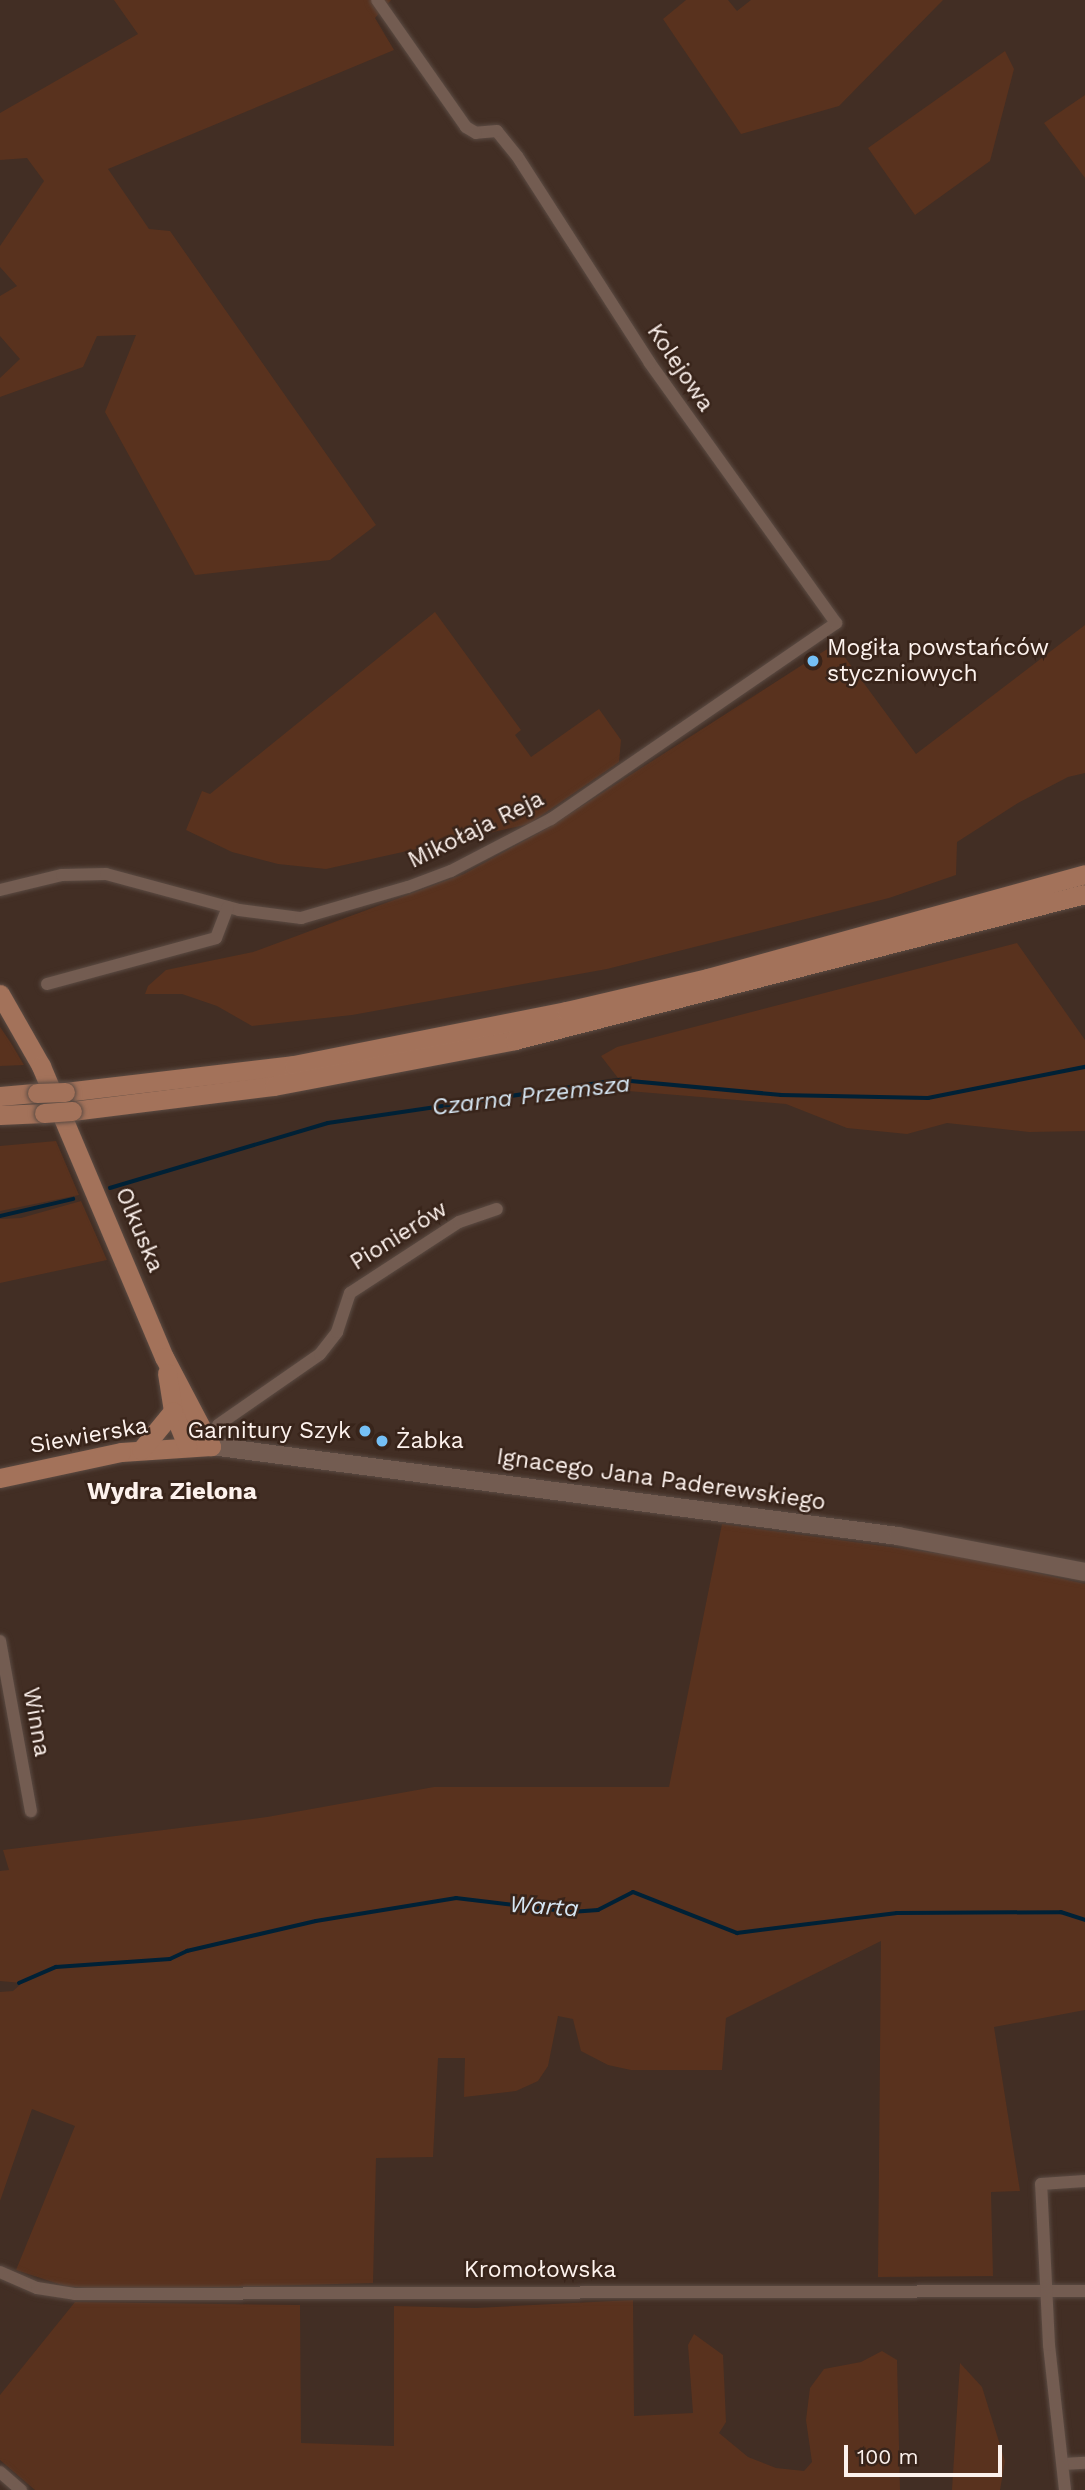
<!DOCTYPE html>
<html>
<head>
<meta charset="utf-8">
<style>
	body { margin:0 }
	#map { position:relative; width:1085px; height:2490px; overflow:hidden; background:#422e24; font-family:"Work Sans",sans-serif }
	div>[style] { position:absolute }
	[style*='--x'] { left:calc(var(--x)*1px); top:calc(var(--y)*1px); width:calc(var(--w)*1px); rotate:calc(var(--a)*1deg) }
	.green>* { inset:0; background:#59321e }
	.stream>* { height:3.5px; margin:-1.75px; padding:0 1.75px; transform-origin:1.75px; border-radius:1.75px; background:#002136 }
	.roads { filter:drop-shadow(0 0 2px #5b4b43) drop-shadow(0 0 2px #5b4b43) }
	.street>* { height:12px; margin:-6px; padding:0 6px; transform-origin:6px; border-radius:6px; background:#735c51 }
	.secondary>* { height:18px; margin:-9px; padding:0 9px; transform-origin:9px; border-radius:9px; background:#735c51 }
	.primary>* { height:19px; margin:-9.5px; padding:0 9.5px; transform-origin:9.5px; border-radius:9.5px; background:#a3725a }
	.bridges { filter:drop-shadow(0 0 2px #5b4b43) drop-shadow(0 0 2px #5b4b43) }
	.primary-bridge>* { height:19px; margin:-9.5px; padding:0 9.5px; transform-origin:9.5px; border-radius:9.5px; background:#a3725a }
	.dots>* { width:19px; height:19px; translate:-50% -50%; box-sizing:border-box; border:4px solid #38241a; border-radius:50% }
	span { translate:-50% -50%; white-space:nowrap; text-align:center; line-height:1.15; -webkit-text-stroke:5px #38241a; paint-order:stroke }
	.street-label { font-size:23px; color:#fdf2ed }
	.poi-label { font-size:23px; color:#fdf2ed }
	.left { translate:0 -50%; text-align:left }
	.right { translate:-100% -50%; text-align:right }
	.water-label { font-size:24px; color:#d6e6f3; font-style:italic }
	.neighbourhood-label { font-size:24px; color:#fdf2ed; font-weight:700 }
	.scale { position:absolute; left:844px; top:2445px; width:158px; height:32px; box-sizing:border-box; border:4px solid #fdf2ed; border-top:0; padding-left:9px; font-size:21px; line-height:24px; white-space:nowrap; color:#fdf2ed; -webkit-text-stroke:5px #38241a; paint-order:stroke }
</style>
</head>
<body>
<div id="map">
	<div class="green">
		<i style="clip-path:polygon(114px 0,391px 0,375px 18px,394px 50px,108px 169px,149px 229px,170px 231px,376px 525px,330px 560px,195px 575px,105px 412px,136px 335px,97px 336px,83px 367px,0 397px,0 378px,20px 359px,0 336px,0 296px,17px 286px,0 267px,0 246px,44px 181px,27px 158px,0 160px,0 113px,138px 34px)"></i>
		<i style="clip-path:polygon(686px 0,728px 0,737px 11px,751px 0,943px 0,839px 106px,741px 134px,663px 19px)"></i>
		<i style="clip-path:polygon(1005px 51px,1014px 69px,990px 161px,915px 215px,868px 148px)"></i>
		<i style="clip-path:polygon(1085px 95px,1085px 178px,1044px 123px)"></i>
		<i style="clip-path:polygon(435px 612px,521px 730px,515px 735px,531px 757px,599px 709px,621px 740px,619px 762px,529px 824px,326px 869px,278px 864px,232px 852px,186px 830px,202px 791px,210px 794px)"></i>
		<i style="clip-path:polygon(1085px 625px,1085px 773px,1068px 777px,1018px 803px,957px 842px,956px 875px,889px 898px,607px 969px,352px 1015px,252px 1026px,217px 1006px,182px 994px,145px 994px,148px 986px,166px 970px,253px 952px,464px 874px,546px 829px,835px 644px,916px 754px)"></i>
		<i style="clip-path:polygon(1017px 943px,1085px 1040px,1085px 1131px,1029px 1132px,947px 1123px,907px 1134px,847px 1128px,786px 1104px,628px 1091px,601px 1056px,617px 1047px)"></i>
		<i style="clip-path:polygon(0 1027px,11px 1043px,24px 1065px,0 1066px)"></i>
		<i style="clip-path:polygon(56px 1141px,79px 1195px,0 1211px,0 1146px)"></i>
		<i style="clip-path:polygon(81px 1201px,107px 1260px,0 1283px,0 1219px,21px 1218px)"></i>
		<i style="clip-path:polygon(722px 1524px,971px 1558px,1085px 1584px,1085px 2010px,994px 2027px,1020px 2191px,991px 2192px,993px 2276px,878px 2277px,881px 1941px,726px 2018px,722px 2070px,631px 2070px,608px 2065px,581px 2051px,573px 2019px,558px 2016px,548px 2066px,538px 2081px,516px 2091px,464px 2097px,465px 2058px,438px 2058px,433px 2157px,376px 2158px,373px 2283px,107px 2290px,65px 2286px,16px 2270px,75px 2126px,32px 2109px,0 2201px,0 1992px,13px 1991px,22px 1983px,0 1981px,0 1871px,9px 1870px,3px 1850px,267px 1817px,434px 1787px,669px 1787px)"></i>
		<i style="clip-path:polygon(633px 2300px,634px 2416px,693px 2413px,688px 2345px,694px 2334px,723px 2355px,726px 2422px,719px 2433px,748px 2457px,776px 2468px,804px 2471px,812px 2462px,806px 2420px,810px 2388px,824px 2369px,861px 2362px,882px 2351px,897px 2360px,900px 2490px,35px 2490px,0 2460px,0 2395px,75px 2302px,300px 2305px,301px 2443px,394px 2446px,394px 2306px,476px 2308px)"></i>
		<i style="clip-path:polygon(960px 2363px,982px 2387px,1005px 2461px,1000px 2490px,952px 2490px)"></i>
	</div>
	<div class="stream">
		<i style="--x:110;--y:1188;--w:227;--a:-16.6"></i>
		<i style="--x:328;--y:1123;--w:295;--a:-8.4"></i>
		<i style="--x:620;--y:1080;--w:162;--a:5.3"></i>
		<i style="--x:781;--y:1095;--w:147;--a:1.2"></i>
		<i style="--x:928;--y:1098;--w:160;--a:-11.2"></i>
		<i style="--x:0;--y:1216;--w:75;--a:-13.1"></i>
		<i style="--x:19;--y:1983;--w:40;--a:-23.4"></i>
		<i style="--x:56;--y:1967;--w:114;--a:-4"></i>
		<i style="--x:170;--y:1959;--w:19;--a:-25"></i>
		<i style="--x:187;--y:1951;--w:132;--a:-13.1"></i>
		<i style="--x:316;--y:1921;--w:142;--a:-9.3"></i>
		<i style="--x:456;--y:1898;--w:116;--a:6.9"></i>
		<i style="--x:571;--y:1912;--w:27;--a:-4"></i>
		<i style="--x:598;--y:1910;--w:39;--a:-27"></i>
		<i style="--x:633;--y:1892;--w:112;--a:21.5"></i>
		<i style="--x:737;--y:1933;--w:161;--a:-7.1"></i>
		<i style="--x:897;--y:1913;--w:164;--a:-0.3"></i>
		<i style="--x:1061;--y:1912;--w:25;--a:18"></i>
	</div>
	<div class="roads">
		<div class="street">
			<i style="--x:0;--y:890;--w:64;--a:-13.6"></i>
			<i style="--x:62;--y:875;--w:44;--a:-1.3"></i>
			<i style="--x:106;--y:874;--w:138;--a:15.1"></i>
			<i style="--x:239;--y:910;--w:63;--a:7.4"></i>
			<i style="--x:301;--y:918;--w:111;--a:-16.2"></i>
			<i style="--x:408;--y:887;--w:46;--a:-20.4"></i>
			<i style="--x:451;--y:871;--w:113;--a:-27.5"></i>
			<i style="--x:551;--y:819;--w:346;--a:-34.5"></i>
			<i style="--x:836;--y:623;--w:320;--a:-125.6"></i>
			<i style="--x:650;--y:363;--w:246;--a:-122.7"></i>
			<i style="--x:517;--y:156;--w:32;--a:-129"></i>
			<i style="--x:497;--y:131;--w:21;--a:175"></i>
			<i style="--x:476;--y:133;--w:12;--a:-149"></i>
			<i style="--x:466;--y:127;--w:155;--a:-125"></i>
			<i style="--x:47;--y:984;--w:175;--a:-15.2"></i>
			<i style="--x:216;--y:938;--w:33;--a:-69"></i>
			<i style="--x:218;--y:1425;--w:124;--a:-34.8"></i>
			<i style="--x:320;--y:1354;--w:28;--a:-52"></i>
			<i style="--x:337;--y:1332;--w:41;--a:-71.6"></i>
			<i style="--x:350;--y:1293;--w:130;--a:-33.1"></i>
			<i style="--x:459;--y:1222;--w:40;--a:-18.9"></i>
			<i style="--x:0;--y:1641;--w:173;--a:79.7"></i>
			<i style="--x:0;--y:2272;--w:40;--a:23.4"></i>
			<i style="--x:37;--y:2288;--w:38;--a:9"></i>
			<i style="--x:75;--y:2294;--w:1010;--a:-0.17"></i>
			<i style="--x:1063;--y:2464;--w:22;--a:-3"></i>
			<i style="--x:0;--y:2472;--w:28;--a:41"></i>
			<i style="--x:1065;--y:2490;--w:146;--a:-96.3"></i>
			<i style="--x:1049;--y:2345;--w:161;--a:-92.8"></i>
			<i style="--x:1041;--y:2184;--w:44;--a:-3.9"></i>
		</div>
		<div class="secondary">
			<i style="--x:211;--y:1446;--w:693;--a:7.46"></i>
			<i style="--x:898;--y:1536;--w:190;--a:10.9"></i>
		</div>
		<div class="primary">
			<i style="--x:0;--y:994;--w:83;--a:60.3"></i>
			<i style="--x:41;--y:1066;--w:316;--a:67.1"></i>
			<i style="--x:164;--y:1357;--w:101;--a:62.2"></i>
			<i style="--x:211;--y:1446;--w:90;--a:176.2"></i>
			<i style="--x:121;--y:1452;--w:124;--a:167.9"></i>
			<i style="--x:65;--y:1092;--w:231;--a:-6.7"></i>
			<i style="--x:294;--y:1065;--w:277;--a:-11.2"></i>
			<i style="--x:566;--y:1011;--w:146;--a:-13.1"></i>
			<i style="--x:708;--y:978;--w:391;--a:-15.4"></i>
			<i style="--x:0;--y:1096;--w:37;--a:-5"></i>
			<i style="--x:72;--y:1111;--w:204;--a:-7.1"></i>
			<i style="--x:274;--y:1086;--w:245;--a:-10.8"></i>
			<i style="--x:515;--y:1040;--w:588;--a:-14.37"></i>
			<i style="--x:0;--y:1115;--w:44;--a:-2.6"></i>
			<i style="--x:167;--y:1373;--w:38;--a:81"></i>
			<i style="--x:173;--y:1411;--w:38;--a:68"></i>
			<i style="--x:141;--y:1450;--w:50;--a:-50.6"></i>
		</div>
	</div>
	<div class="bridges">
		<div class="primary-bridge">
			<i style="--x:37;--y:1093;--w:28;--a:-2"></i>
			<i style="--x:44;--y:1113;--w:28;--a:-4"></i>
		</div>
	</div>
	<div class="dots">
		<i style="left:813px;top:661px;background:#75c0f6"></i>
		<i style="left:365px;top:1431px;background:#75c0f6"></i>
		<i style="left:382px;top:1441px;background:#75c0f6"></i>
	</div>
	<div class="street-label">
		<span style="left:680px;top:368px;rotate:56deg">Kolejowa</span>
		<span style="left:476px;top:830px;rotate:-26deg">Mikołaja Reja</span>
		<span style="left:139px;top:1230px;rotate:67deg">Olkuska</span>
		<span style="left:399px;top:1236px;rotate:-32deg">Pionierów</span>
		<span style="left:89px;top:1436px;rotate:-10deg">Siewierska</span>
		<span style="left:661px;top:1480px;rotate:8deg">Ignacego Jana Paderewskiego</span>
		<span style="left:36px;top:1722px;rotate:80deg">Winna</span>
		<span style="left:540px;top:2270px">Kromołowska</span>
	</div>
	<div class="poi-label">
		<span class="left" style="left:827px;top:661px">Mogiła powstańców<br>styczniowych</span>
		<span class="right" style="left:351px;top:1431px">Garnitury Szyk</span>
		<span class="left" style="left:396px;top:1441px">Żabka</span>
	</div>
	<div class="water-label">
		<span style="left:531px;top:1096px;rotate:-7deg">Czarna Przemsza</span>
		<span style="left:544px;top:1907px;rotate:4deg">Warta</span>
	</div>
	<div class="neighbourhood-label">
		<span style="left:172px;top:1492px">Wydra Zielona</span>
	</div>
	<div class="scale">100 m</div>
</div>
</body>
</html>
